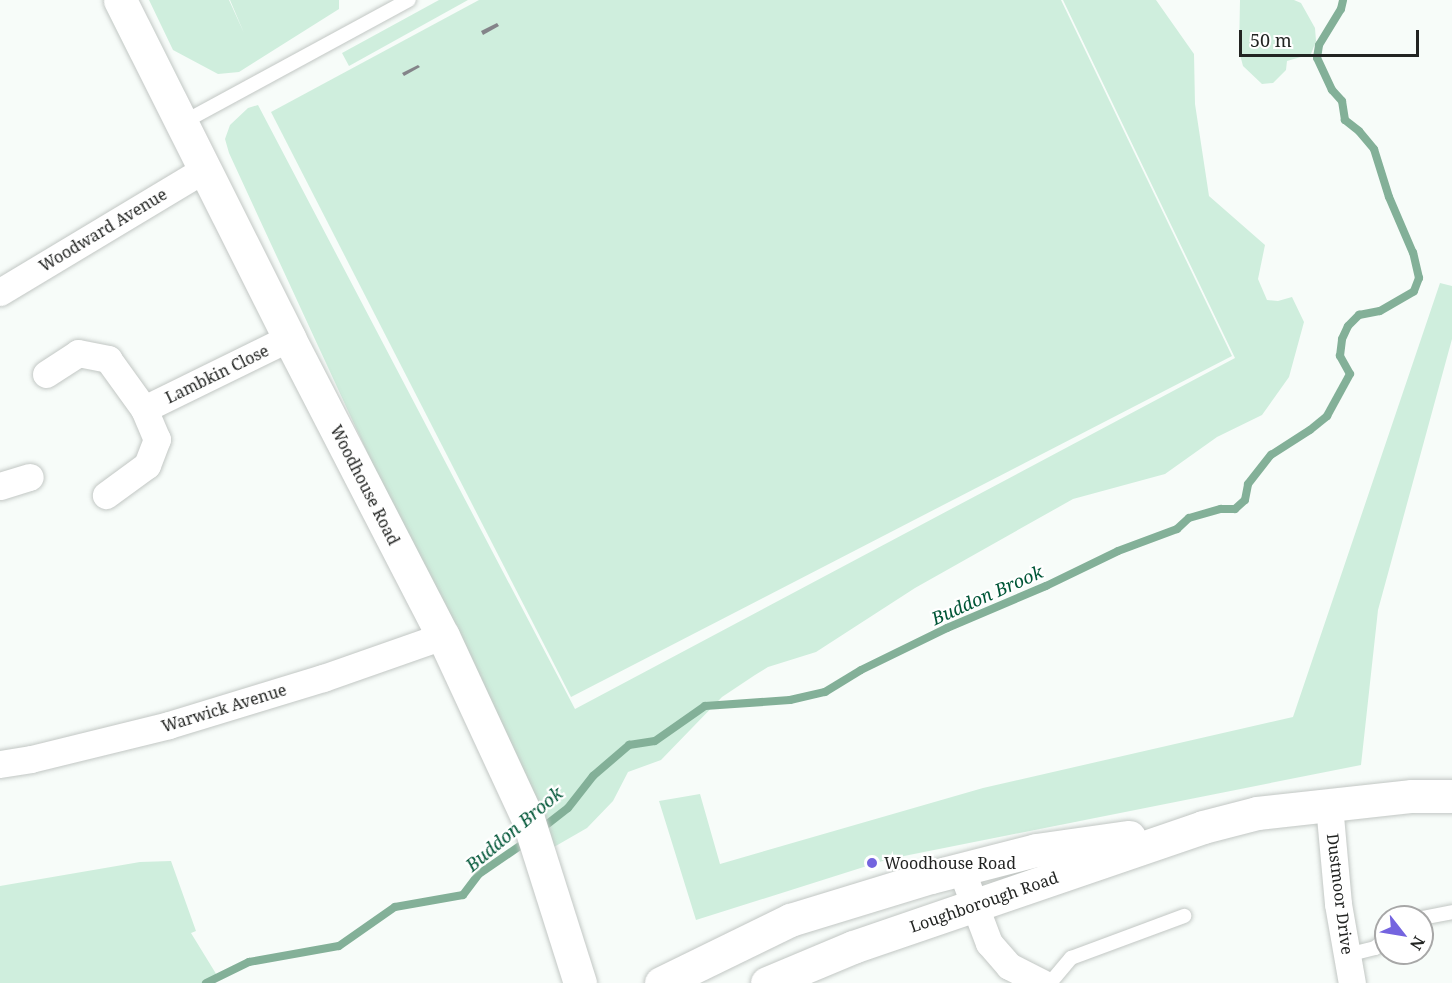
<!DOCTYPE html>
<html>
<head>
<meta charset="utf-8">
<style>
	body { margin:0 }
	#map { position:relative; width:1452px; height:983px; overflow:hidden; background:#f7fcf9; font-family:"Noto Serif",serif }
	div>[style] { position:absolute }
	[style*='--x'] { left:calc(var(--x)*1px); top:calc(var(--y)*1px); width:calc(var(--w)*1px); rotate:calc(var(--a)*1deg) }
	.green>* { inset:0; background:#cfeedd }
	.stream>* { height:8px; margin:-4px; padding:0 4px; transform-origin:4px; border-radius:4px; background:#83b098 }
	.building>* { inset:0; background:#848489 }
	.roads { filter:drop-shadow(0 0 2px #c2c7c4) drop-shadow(0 0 2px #c2c7c4) }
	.service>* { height:14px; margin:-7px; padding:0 7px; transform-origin:7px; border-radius:7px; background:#fff }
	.minor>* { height:27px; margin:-13.5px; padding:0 13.5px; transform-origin:13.5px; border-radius:13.5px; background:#fff }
	.tertiary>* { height:33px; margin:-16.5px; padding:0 16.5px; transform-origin:16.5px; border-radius:16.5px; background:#fff }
	.dots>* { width:16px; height:16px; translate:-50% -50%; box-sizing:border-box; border:3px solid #fff; border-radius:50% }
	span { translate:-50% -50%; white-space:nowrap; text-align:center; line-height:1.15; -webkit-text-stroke:4.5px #fff; paint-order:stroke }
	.street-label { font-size:16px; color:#222422 }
	.poi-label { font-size:16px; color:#222422 }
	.left { translate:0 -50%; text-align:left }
	.water-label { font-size:18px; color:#005637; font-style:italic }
	.north { position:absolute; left:1374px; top:905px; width:60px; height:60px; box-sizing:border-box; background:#fff; border:2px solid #a7a7a7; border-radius:50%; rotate:121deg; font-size:16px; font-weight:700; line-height:24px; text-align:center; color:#222422 }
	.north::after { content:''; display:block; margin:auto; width:21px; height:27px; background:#7464df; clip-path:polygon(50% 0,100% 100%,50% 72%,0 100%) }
	.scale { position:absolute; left:1239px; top:30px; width:180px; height:27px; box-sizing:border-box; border:3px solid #222422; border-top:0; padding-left:8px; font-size:18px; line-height:21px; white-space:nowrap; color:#222422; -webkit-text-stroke:4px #fff; paint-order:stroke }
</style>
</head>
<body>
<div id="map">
	<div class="green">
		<i style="clip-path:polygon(149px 0,229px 0,244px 33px,230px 0,339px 0,339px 9px,239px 72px,218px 74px,173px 50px)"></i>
		<i style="clip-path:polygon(439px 0,468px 0,349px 66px,342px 53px)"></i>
		<i style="clip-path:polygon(479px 0,1061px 0,1232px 356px,571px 697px,271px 112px)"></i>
		<i style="clip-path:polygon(1063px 0,1156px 0,1194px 54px,1195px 104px,1209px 196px,1265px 245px,1258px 279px,1267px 300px,1278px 301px,1292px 297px,1304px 322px,1289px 377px,1262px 415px,1217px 437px,1165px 474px,1073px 499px,915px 588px,816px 652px,768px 667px,755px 675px,722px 697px,661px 760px,628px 772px,613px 801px,587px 828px,547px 851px,537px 820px,229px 153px,225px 139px,230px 125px,248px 108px,258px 105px,575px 709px,1235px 358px)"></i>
		<i style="clip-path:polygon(1240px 0,1294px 0,1301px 3px,1315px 28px,1316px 41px,1311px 54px,1287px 61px,1286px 70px,1273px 83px,1262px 84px,1243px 66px,1239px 51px)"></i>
		<i style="clip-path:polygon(1440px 283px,1452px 286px,1452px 339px,1378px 610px,1361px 765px,889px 859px,696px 920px,659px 801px,700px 794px,720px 864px,983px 788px,1293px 717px)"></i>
		<i style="clip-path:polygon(171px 861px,196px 931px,191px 933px,218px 977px,206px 983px,0 983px,0 886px,140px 862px)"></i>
	</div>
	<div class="stream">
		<i style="--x:541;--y:829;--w:34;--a:-38"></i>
		<i style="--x:568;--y:808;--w:41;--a:-52"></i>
		<i style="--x:593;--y:776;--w:48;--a:-40.7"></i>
		<i style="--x:629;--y:745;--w:26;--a:-9"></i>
		<i style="--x:655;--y:741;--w:61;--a:-35"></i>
		<i style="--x:705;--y:706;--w:85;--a:-4"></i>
		<i style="--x:790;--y:700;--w:36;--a:-13"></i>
		<i style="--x:825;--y:692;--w:42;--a:-31.4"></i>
		<i style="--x:861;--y:670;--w:96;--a:-26"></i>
		<i style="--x:947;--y:628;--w:108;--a:-23"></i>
		<i style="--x:1046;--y:586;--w:80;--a:-25.9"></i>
		<i style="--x:1118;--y:551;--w:63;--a:-20.4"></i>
		<i style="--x:1177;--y:529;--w:16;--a:-43"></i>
		<i style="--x:1189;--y:518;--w:33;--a:-16"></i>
		<i style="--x:1221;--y:509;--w:14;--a:0"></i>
		<i style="--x:1235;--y:509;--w:13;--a:-42"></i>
		<i style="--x:1245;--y:500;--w:16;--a:-79"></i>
		<i style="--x:1248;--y:484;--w:37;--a:-52"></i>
		<i style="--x:1271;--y:455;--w:46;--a:-32.7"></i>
		<i style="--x:1310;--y:430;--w:22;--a:-39"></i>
		<i style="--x:1327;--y:416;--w:48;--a:-61.3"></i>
		<i style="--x:1350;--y:374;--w:21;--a:-119"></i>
		<i style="--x:1340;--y:356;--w:17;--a:-83"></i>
		<i style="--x:1342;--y:339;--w:14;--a:-65"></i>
		<i style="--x:1348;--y:326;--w:16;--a:-45"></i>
		<i style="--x:1359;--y:315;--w:21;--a:-11"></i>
		<i style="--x:1380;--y:311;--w:39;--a:-30"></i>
		<i style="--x:1414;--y:291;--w:14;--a:-69"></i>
		<i style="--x:1419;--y:278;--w:26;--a:-103"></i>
		<i style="--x:1413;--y:253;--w:61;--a:-113.2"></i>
		<i style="--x:1389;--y:197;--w:50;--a:-107.4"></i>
		<i style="--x:1374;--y:149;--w:23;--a:-130"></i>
		<i style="--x:1359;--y:131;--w:18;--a:-142"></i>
		<i style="--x:1345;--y:120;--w:19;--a:-99"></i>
		<i style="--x:1342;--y:101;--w:15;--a:-132"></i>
		<i style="--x:1332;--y:90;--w:35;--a:-115"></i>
		<i style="--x:1317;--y:58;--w:13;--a:-81"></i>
		<i style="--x:1319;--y:45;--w:42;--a:-58.6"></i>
		<i style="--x:1341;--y:9;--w:9;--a:-77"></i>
		<i style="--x:206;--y:983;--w:48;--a:-26"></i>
		<i style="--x:249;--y:962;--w:91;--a:-10.1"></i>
		<i style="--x:339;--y:946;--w:68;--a:-34.9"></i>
		<i style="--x:395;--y:907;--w:69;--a:-10"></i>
		<i style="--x:463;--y:895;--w:26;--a:-53"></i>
		<i style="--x:479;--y:874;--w:58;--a:-34.5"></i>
	</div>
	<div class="building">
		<i style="clip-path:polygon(497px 23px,499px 26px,483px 35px,481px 31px)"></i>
		<i style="clip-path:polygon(418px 65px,420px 67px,404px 76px,402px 73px)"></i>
	</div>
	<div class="roads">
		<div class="service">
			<i style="--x:182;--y:123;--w:258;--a:-28.5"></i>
			<i style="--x:1422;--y:918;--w:31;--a:-11"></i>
			<i style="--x:1347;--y:955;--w:29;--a:-14"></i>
			<i style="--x:1375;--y:948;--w:14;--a:-39"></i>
			<i style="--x:1050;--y:983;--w:33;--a:-50"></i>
			<i style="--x:1071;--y:958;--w:121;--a:-20.4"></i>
		</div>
		<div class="minor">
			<i style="--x:0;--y:292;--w:239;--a:-31"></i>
			<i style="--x:46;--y:374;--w:38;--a:-33"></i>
			<i style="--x:78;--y:353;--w:31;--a:11"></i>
			<i style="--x:108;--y:359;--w:62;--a:54.2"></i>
			<i style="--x:144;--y:409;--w:33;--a:67"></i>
			<i style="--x:157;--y:439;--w:28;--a:111"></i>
			<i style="--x:147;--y:465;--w:51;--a:143.8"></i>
			<i style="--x:144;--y:409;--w:161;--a:-26.1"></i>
			<i style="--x:0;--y:486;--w:31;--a:-17"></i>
			<i style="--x:0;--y:764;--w:31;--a:-9"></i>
			<i style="--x:31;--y:759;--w:142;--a:-13.8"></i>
			<i style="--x:169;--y:725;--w:161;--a:-17"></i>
			<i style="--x:323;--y:678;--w:127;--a:-19.3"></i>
			<i style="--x:1329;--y:805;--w:99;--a:84.8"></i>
			<i style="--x:1338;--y:904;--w:80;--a:80"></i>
			<i style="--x:961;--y:869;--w:79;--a:69.3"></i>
			<i style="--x:989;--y:943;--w:30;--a:49"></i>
			<i style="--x:1009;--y:966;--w:38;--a:27"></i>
		</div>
		<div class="tertiary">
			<i style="--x:120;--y:0;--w:378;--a:63.4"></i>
			<i style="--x:289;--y:338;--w:335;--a:62.7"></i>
			<i style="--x:443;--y:636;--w:202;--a:65.1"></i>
			<i style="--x:528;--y:819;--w:172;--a:72.4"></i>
			<i style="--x:661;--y:983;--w:144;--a:-26"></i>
			<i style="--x:790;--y:920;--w:147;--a:-17"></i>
			<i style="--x:931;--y:877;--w:108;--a:-14.4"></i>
			<i style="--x:1036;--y:850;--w:94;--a:-8"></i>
			<i style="--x:767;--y:983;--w:93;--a:-22.7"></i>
			<i style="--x:853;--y:947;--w:370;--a:-18.9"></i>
			<i style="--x:1203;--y:827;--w:56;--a:-14.5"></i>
			<i style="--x:1257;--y:813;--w:156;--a:-6.3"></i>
			<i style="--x:1412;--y:796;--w:40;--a:0"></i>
		</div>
	</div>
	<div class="dots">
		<i style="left:872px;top:863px;background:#7464df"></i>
	</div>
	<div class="street-label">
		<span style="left:103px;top:230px;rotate:-31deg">Woodward Avenue</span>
		<span style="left:217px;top:374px;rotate:-26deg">Lambkin Close</span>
		<span style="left:365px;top:485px;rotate:63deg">Woodhouse Road</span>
		<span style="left:224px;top:708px;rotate:-17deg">Warwick Avenue</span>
		<span style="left:1340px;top:894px;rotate:83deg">Dustmoor Drive</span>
		<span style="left:984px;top:902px;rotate:-19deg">Loughborough Road</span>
	</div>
	<div class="poi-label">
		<span class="left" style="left:884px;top:863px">Woodhouse Road</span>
	</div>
	<div class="water-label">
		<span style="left:987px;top:595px;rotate:-24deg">Buddon Brook</span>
		<span style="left:514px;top:829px;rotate:-40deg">Buddon Brook</span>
	</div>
	<div class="north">N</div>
	<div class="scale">50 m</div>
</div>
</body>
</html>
